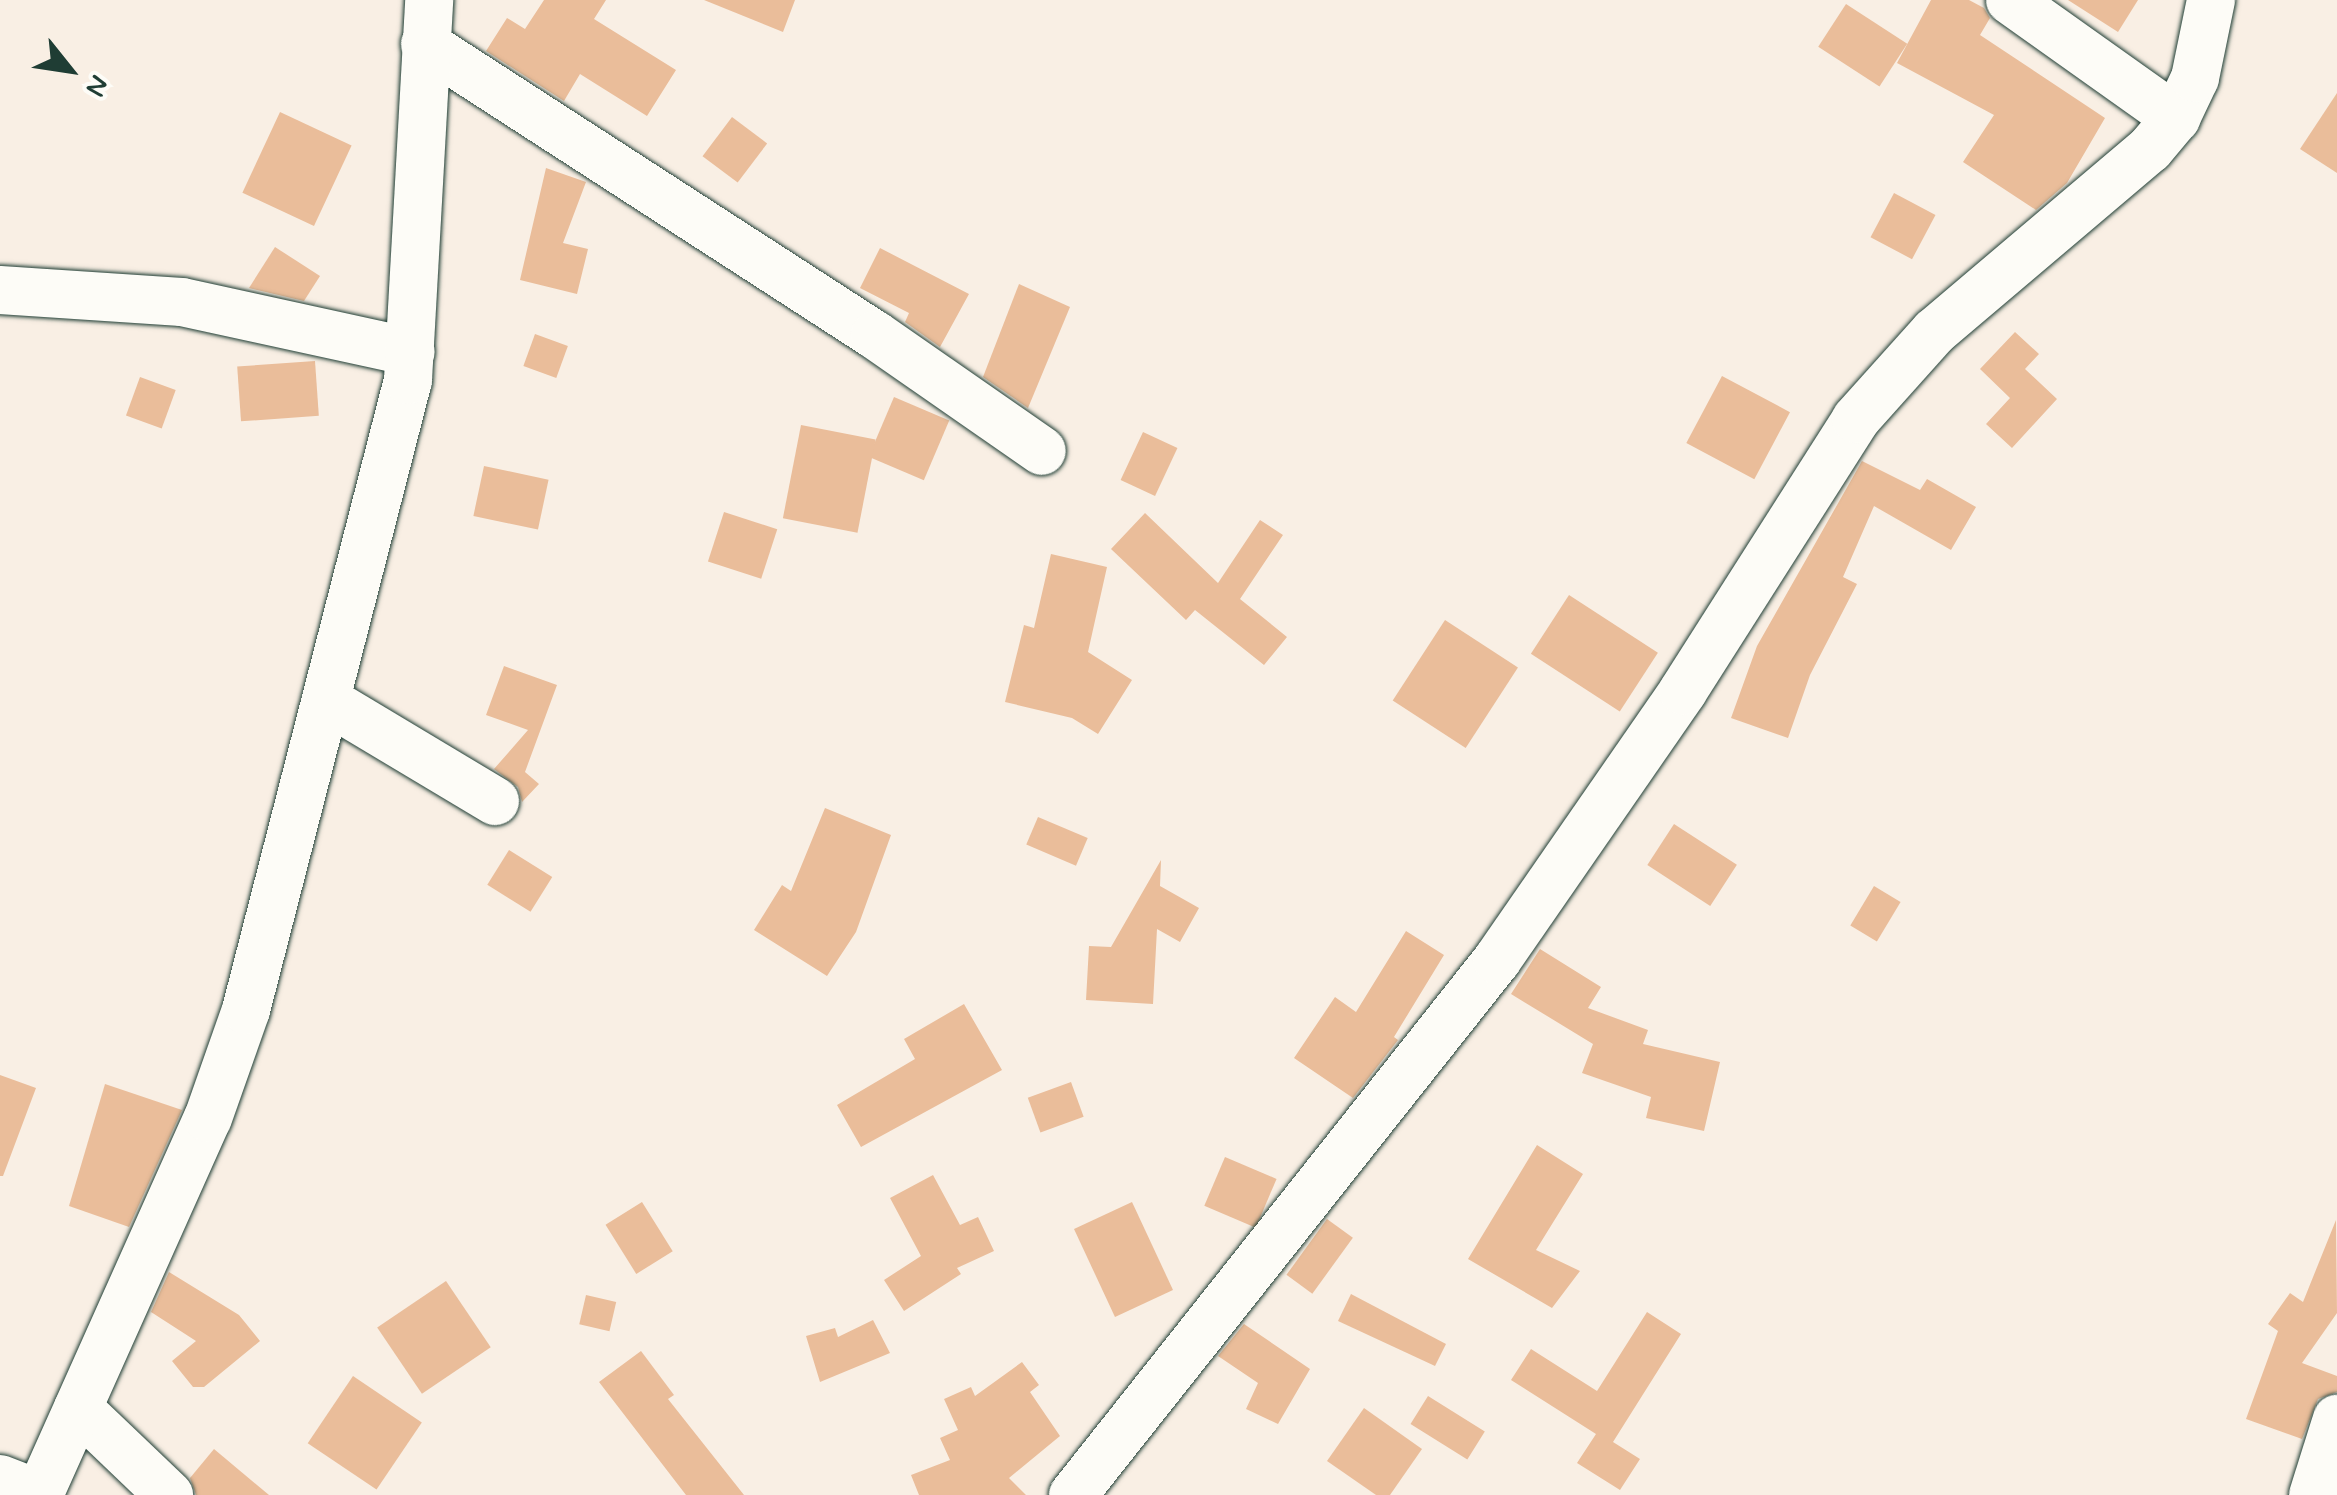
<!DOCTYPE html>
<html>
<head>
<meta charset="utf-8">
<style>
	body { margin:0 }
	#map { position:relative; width:2337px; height:1495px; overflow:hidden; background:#f9efe4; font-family:Mynerve,sans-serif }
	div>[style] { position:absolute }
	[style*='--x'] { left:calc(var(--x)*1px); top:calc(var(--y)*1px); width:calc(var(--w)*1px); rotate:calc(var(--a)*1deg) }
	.building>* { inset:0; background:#eabd9a; transform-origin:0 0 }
	.roads { filter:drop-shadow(0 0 2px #1f3d34) drop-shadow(0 0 2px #1f3d34) }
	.minor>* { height:48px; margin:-24px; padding:0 24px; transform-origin:24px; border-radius:24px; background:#fdfcf7 }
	span { translate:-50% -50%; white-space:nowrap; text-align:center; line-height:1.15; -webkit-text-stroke:8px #fdfcf7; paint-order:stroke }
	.north { position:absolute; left:20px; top:20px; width:100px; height:100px; -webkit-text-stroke:8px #fdfcf7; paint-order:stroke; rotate:120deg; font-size:28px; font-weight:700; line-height:40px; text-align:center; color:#1f3d34 }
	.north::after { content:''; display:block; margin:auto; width:35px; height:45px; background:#1f3d34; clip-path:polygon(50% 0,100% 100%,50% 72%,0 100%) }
</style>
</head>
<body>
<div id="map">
	<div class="building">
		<i style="clip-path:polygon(544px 0,606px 0,594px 19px,676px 70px,647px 116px,580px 74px,564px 101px,486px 51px,507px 18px,525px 29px)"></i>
		<i style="clip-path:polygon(704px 0,795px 0,783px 32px)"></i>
		<i style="clip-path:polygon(1931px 0,1969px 0,1984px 8px,1990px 18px,1980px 35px,2105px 118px,2067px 183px,2036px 210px,1963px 162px,1994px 115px,1897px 63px)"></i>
		<i style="clip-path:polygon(2068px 0,2138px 0,2118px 32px)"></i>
		<i style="left:1846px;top:4px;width:73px;height:51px;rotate:33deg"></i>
		<i style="clip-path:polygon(2337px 93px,2337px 173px,2300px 149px)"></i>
		<i style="left:280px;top:112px;width:79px;height:89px;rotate:25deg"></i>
		<i style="left:732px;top:117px;width:44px;height:49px;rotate:37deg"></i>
		<i style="clip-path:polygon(546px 168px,586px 182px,563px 243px,588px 249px,577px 294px,520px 280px)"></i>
		<i style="left:1894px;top:193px;width:47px;height:50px;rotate:28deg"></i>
		<i style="clip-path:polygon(275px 247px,320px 276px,304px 301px,249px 288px)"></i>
		<i style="clip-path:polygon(880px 248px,969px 294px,940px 347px,905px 322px,909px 313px,860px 288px)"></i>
		<i style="clip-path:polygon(1019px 284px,1070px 307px,1028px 408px,983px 377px)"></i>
		<i style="clip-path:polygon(2015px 332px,2039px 354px,2025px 369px,2057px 399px,2012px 448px,1986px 424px,2010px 398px,1980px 369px)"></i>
		<i style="left:535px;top:334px;width:35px;height:34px;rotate:20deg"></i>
		<i style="left:315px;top:361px;width:55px;height:78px;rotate:86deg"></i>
		<i style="left:1722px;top:376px;width:77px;height:76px;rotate:28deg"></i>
		<i style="left:140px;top:377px;width:38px;height:41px;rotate:20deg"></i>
		<i style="left:894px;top:397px;width:60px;height:65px;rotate:23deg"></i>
		<i style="left:801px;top:425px;width:76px;height:95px;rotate:11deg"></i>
		<i style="left:1143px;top:432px;width:38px;height:53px;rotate:25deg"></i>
		<i style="clip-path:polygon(1862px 461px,1920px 490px,1927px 479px,1976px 507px,1951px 550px,1874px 506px,1843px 577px,1857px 584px,1810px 675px,1788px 738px,1731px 718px,1757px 646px)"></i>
		<i style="left:484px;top:466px;width:66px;height:51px;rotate:12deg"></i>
		<i style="left:724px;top:512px;width:56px;height:52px;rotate:18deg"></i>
		<i style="clip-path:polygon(1145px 513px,1218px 583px,1260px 520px,1283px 535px,1240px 599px,1287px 637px,1264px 665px,1195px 610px,1186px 620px,1111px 549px)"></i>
		<i style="clip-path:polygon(1051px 554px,1107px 567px,1088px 652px,1132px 680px,1098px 734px,1072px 718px,1005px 702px,1024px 625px,1034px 628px)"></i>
		<i style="left:1569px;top:595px;width:106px;height:70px;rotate:33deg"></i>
		<i style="left:1445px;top:620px;width:87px;height:96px;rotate:33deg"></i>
		<i style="clip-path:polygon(504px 666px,557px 685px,525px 772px,539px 784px,522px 802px,518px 787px,494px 769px,528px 730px,486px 715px)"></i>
		<i style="clip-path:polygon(825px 808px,891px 835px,856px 932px,827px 976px,754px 930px,782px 885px,791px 891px)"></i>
		<i style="left:1038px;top:817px;width:54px;height:30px;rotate:23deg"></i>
		<i style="left:1674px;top:824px;width:75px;height:49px;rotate:33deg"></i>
		<i style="left:509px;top:850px;width:51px;height:41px;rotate:32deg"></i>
		<i style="clip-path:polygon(1161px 860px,1160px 886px,1199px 908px,1180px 942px,1157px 929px,1153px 1004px,1086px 1000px,1089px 946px,1111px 947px)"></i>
		<i style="left:1874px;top:886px;width:31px;height:46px;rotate:31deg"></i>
		<i style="clip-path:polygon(1406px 931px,1444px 955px,1394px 1037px,1398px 1040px,1353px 1098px,1294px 1058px,1335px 997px,1356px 1012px)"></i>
		<i style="clip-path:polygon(1540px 949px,1601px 987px,1588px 1008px,1648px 1030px,1643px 1044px,1720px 1062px,1704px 1131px,1646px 1118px,1651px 1097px,1582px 1073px,1593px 1044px,1511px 994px)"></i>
		<i style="clip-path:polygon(964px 1004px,1002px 1070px,861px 1147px,837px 1105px,915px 1059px,904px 1039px)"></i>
		<i style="clip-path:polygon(0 1075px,36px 1088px,3px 1176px,0 1176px)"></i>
		<i style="left:1071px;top:1082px;width:37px;height:46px;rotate:70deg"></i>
		<i style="clip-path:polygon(105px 1084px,182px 1110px,129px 1227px,69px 1206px)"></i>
		<i style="clip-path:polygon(1537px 1145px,1583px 1174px,1536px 1250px,1580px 1271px,1552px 1308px,1468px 1259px)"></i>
		<i style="left:1225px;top:1157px;width:56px;height:53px;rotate:23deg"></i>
		<i style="clip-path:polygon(933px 1175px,960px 1225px,978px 1217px,994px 1251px,957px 1268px,961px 1274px,904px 1311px,884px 1280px,921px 1256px,890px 1198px)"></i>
		<i style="left:642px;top:1202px;width:58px;height:43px;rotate:58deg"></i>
		<i style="left:1132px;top:1202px;width:97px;height:64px;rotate:65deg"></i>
		<i style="left:1327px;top:1219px;width:32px;height:69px;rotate:36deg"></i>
		<i style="clip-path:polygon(2336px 1220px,2337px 1313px,2302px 1363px,2337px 1376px,2337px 1392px,2318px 1399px,2302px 1439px,2246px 1419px,2278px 1331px,2268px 1324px,2290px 1293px,2303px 1302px)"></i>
		<i style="clip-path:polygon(169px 1272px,239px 1315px,260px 1341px,204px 1387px,193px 1387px,172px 1361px,196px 1341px,151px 1312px)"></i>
		<i style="left:446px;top:1281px;width:80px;height:83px;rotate:56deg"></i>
		<i style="clip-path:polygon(1351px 1294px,1446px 1344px,1435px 1366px,1338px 1321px)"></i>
		<i style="left:586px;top:1295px;width:31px;height:30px;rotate:13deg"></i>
		<i style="clip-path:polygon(1647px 1312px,1681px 1334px,1613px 1442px,1640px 1459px,1620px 1490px,1577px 1463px,1596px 1434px,1511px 1380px,1531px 1349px,1597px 1391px)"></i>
		<i style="clip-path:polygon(873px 1320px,890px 1353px,820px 1382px,806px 1336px,835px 1328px,838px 1337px)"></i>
		<i style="clip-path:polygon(1244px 1324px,1310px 1369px,1278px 1424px,1246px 1409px,1258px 1383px,1218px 1356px)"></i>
		<i style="clip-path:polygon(641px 1351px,674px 1395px,668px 1399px,744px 1495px,686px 1495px,599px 1382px)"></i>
		<i style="clip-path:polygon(1022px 1362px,1039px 1385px,1030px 1392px,1060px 1436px,1009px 1478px,1026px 1495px,919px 1495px,911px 1475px,950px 1460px,940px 1438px,958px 1430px,944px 1399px,971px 1387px,975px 1396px)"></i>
		<i style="left:353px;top:1376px;width:83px;height:81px;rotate:34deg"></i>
		<i style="left:1428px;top:1396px;width:67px;height:33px;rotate:32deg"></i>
		<i style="clip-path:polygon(1364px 1408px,1422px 1449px,1390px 1495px,1376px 1495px,1327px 1461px)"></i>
		<i style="clip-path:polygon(214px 1449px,269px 1495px,196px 1495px,190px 1478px)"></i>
	</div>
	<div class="roads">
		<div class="minor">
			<i style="--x:2010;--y:0;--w:204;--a:35.4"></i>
			<i style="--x:425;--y:44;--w:536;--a:32.89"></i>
			<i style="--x:875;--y:335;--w:203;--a:34.8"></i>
			<i style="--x:0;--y:290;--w:182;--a:3.8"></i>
			<i style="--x:182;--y:302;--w:234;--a:12.3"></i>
			<i style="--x:326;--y:700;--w:197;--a:30.9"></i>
			<i style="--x:78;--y:1408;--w:126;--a:43.7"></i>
			<i style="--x:0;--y:1479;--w:42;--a:21"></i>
			<i style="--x:39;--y:1495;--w:413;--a:-65.9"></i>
			<i style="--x:208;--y:1118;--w:114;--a:-70.6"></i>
			<i style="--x:246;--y:1010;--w:650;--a:-75.58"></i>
			<i style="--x:408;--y:380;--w:381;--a:-86.8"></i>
			<i style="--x:1073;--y:1495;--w:683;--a:-51.6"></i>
			<i style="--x:1497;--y:960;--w:327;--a:-55.3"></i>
			<i style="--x:1683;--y:691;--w:322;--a:-57.5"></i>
			<i style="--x:1856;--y:419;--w:117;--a:-48.1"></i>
			<i style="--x:1934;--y:332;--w:283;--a:-40.3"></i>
			<i style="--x:2150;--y:149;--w:40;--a:-50"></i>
			<i style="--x:2176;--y:118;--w:44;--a:-64.6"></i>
			<i style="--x:2195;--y:78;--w:80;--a:-78.4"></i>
			<i style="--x:2313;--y:1495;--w:80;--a:-72.5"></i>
		</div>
	</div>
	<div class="north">N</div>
</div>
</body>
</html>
